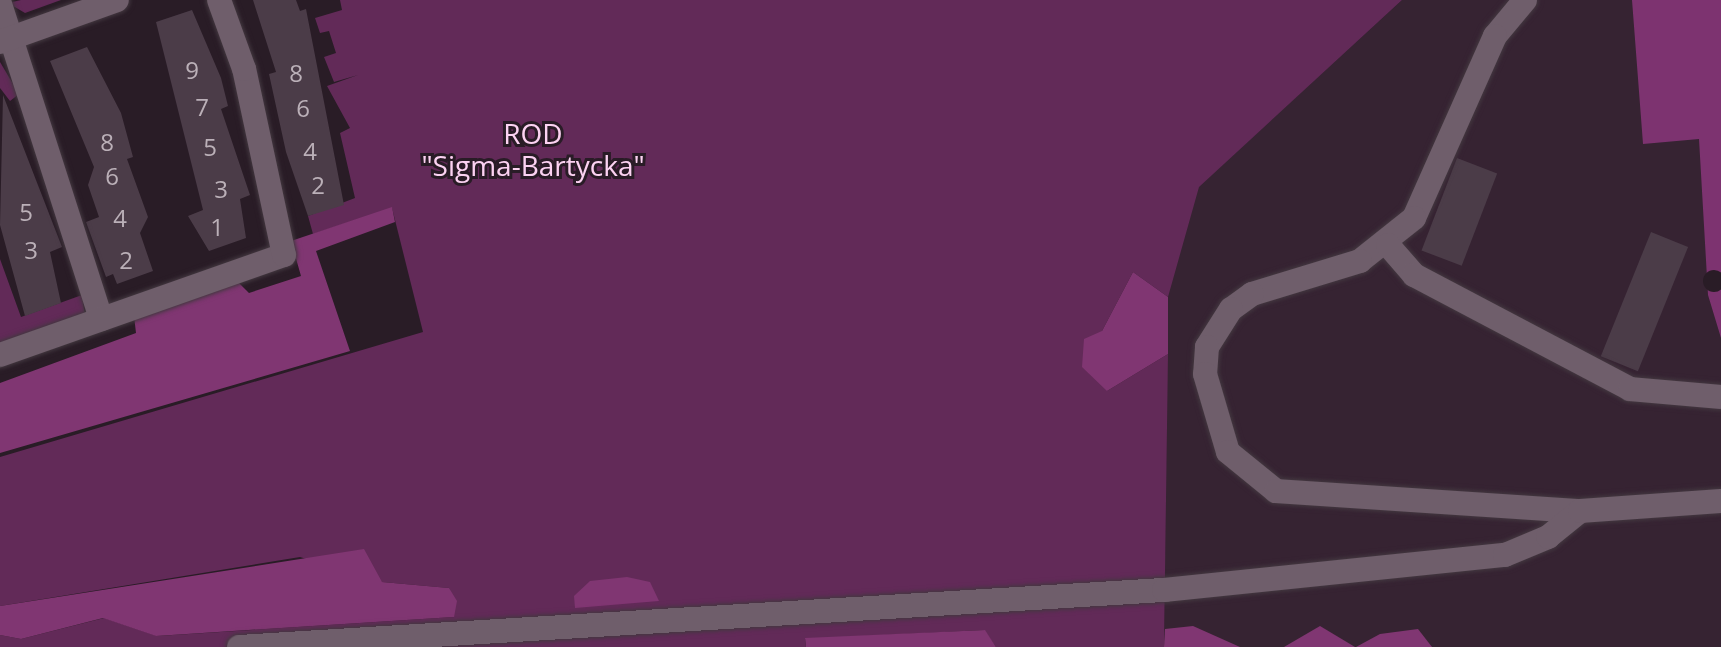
<!DOCTYPE html>
<html>
<head>
<meta charset="utf-8">
<style>
	body { margin:0 }
	#map { position:relative; width:1721px; height:647px; overflow:hidden; background:#291c26; font-family:"Open Sans",sans-serif }
	div>[style] { position:absolute }
	[style*='--x'] { left:calc(var(--x)*1px); top:calc(var(--y)*1px); width:calc(var(--w)*1px); rotate:calc(var(--a)*1deg) }
	.built>* { inset:0; background:#362332 }
	.green>* { inset:0; background:#622a58 }
	.forest>* { inset:0; background:#803672 }
	.water>* { inset:0; background:#7d3370 }
	.pier>* { inset:0; background:#291c26 }
	.round { border-radius:50% }
	.building>* { inset:0; background:#4b3c48; transform-origin:0 0 }
	.roads { filter:drop-shadow(0 0 2px #433840) drop-shadow(0 0 2px #433840) }
	.minor>* { height:24px; margin:-12px; padding:0 12px; transform-origin:12px; border-radius:12px; background:#6f5e6b }
	span { translate:-50% -50%; white-space:nowrap; text-align:center; line-height:1.15; -webkit-text-stroke:6px #291c26; paint-order:stroke }
	.number-label { font-size:24px; color:#bbb0b8 }
	.number-label span { -webkit-text-stroke-width:0 }
	.park-label { font-size:28px; color:#fcd2f2 }
</style>
</head>
<body>
<div id="map">
	<div class="built">
		<i style="clip-path:polygon(1402px 0,1721px 0,1721px 647px,1164px 647px,1168px 289px,1198px 187px)"></i>
	</div>
	<div class="green">
		<i style="clip-path:polygon(21px 0,61px 0,25px 13px,8px 3px)"></i>
		<i style="clip-path:polygon(340px 0,1402px 0,1199px 187px,1168px 297px,1133px 272px,1102px 331px,1107px 391px,1168px 354px,1164px 647px,996px 647px,984px 630px,805px 639px,806px 647px,0 647px,0 635px,21px 639px,104px 618px,157px 636px,454px 617px,449px 588px,382px 582px,300px 557px,0 606px,0 457px,423px 332px,392px 208px,313px 234px,308px 216px,355px 198px,340px 133px,350px 128px,327px 86px,358px 75px,334px 82px,324px 57px,336px 53px,329px 31px,320px 33px,315px 18px,342px 10px)"></i>
		<i style="clip-path:polygon(0 62px,19px 94px,10px 101px,0 88px)"></i>
		<i style="clip-path:polygon(0 259px,21px 317px,82px 295px,85px 316px,0 346px)"></i>
	</div>
	<div class="forest">
		<i style="clip-path:polygon(392px 207px,395px 222px,316px 251px,350px 351px,0 453px,0 383px,136px 333px,134px 316px,236px 280px,249px 293px,301px 276px,291px 241px)"></i>
		<i style="clip-path:polygon(1133px 272px,1168px 297px,1168px 354px,1107px 391px,1082px 367px,1084px 339px,1102px 331px)"></i>
		<i style="clip-path:polygon(364px 549px,382px 582px,449px 588px,457px 601px,454px 617px,156px 636px,103px 618px,21px 639px,0 635px,0 606px)"></i>
		<i style="clip-path:polygon(627px 577px,650px 582px,659px 601px,575px 608px,574px 596px,590px 581px)"></i>
		<i style="clip-path:polygon(1193px 626px,1240px 647px,1164px 647px,1165px 629px)"></i>
		<i style="clip-path:polygon(1320px 626px,1355px 647px,1284px 647px)"></i>
		<i style="clip-path:polygon(1418px 629px,1432px 647px,1356px 647px,1380px 634px)"></i>
		<i style="clip-path:polygon(985px 630px,996px 647px,806px 647px,805px 638px)"></i>
	</div>
	<div class="water">
		<i style="clip-path:polygon(1632px 0,1721px 0,1721px 338px,1708px 295px,1699px 139px,1643px 144px)"></i>
	</div>
	<div class="pier">
		<i class="round" style="left:1703px;top:270px;width:22px;height:22px"></i>
	</div>
	<div class="building">
		<i style="clip-path:polygon(253px 0,296px 0,300px 11px,306px 9px,344px 205px,308px 216px,286px 152px,269px 74px,276px 72px)"></i>
		<i style="clip-path:polygon(192px 10px,221px 78px,228px 106px,221px 109px,250px 195px,240px 199px,246px 238px,209px 251px,188px 216px,203px 210px,156px 22px)"></i>
		<i style="clip-path:polygon(87px 47px,121px 113px,133px 157px,127px 159px,148px 217px,140px 233px,153px 271px,117px 284px,113px 274px,106px 277px,86px 222px,99px 217px,88px 185px,94px 167px,50px 61px)"></i>
		<i style="clip-path:polygon(3px 95px,62px 247px,50px 252px,61px 303px,25px 316px,0 225px)"></i>
		<i style="left:1457px;top:158px;width:43px;height:99px;rotate:21deg"></i>
		<i style="left:1651px;top:232px;width:40px;height:134px;rotate:22deg"></i>
	</div>
	<div class="roads">
		<div class="minor">
			<i style="--x:1525;--y:0;--w:47;--a:129.8"></i>
			<i style="--x:1495;--y:36;--w:199;--a:114"></i>
			<i style="--x:1414;--y:218;--w:69;--a:141.5"></i>
			<i style="--x:1360;--y:261;--w:113;--a:163"></i>
			<i style="--x:1252;--y:294;--w:26;--a:144"></i>
			<i style="--x:1231;--y:309;--w:45;--a:122.3"></i>
			<i style="--x:1207;--y:347;--w:27;--a:94"></i>
			<i style="--x:1205;--y:374;--w:81;--a:73.6"></i>
			<i style="--x:1228;--y:452;--w:62;--a:39.1"></i>
			<i style="--x:1276;--y:491;--w:305;--a:3.8"></i>
			<i style="--x:0;--y:4;--w:331;--a:72.2"></i>
			<i style="--x:0;--y:42;--w:124;--a:-19.7"></i>
			<i style="--x:1388;--y:245;--w:40;--a:49"></i>
			<i style="--x:1414;--y:275;--w:244;--a:27.8"></i>
			<i style="--x:1630;--y:389;--w:91;--a:5"></i>
			<i style="--x:0;--y:355;--w:301;--a:-19.4"></i>
			<i style="--x:284;--y:255;--w:190;--a:-102.1"></i>
			<i style="--x:244;--y:69;--w:73;--a:-109.9"></i>
			<i style="--x:239;--y:647;--w:927;--a:-3.53"></i>
			<i style="--x:1164;--y:590;--w:343;--a:-5.9"></i>
			<i style="--x:1505;--y:555;--w:47;--a:-22.7"></i>
			<i style="--x:1548;--y:537;--w:41;--a:-39.1"></i>
			<i style="--x:1580;--y:511;--w:141;--a:-4.1"></i>
		</div>
	</div>
	<div class="number-label">
		<span style="left:192px;top:70px">9</span>
		<span style="left:296px;top:73px">8</span>
		<span style="left:202px;top:107px">7</span>
		<span style="left:303px;top:108px">6</span>
		<span style="left:107px;top:142px">8</span>
		<span style="left:210px;top:147px">5</span>
		<span style="left:310px;top:151px">4</span>
		<span style="left:112px;top:176px">6</span>
		<span style="left:318px;top:185px">2</span>
		<span style="left:221px;top:189px">3</span>
		<span style="left:26px;top:212px">5</span>
		<span style="left:120px;top:218px">4</span>
		<span style="left:217px;top:227px">1</span>
		<span style="left:31px;top:250px">3</span>
		<span style="left:126px;top:260px">2</span>
	</div>
	<div class="park-label">
		<span style="left:533px;top:149px">ROD<br>"Sigma-Bartycka"</span>
	</div>
</div>
</body>
</html>
